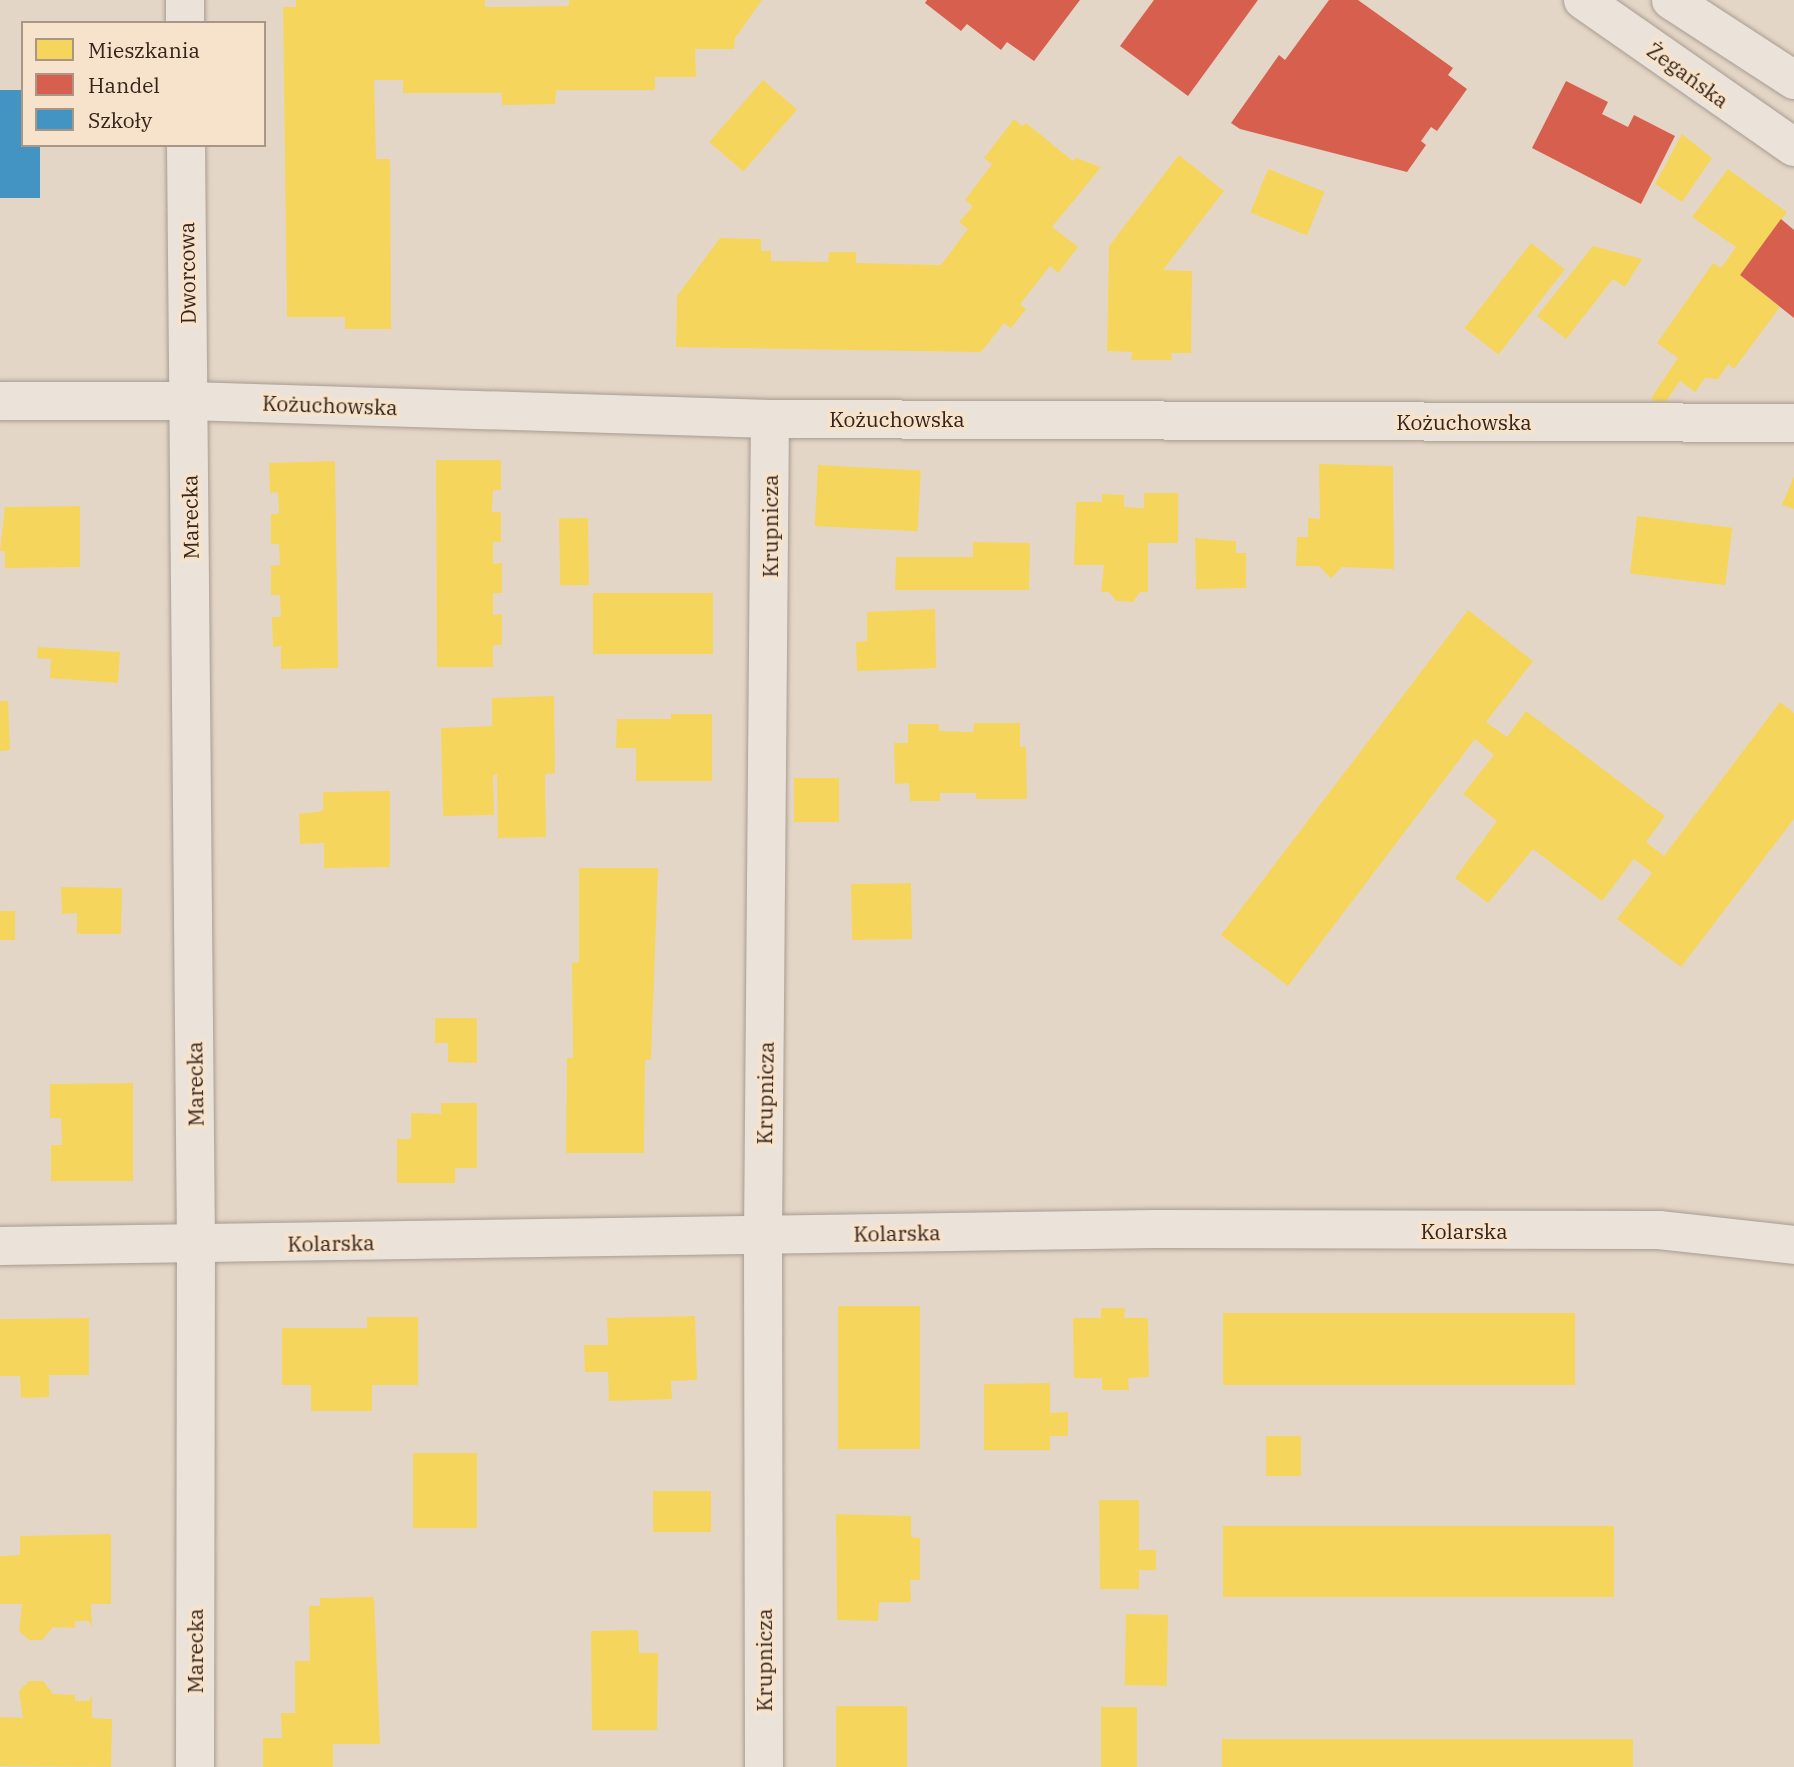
<!DOCTYPE html>
<html>
<head>
<meta charset="utf-8">
<style>
	body { margin:0 }
	#map { position:relative; width:1794px; height:1767px; overflow:hidden; background:#e4d6c7; font-family:"IBM Plex Serif",serif }
	div>[style] { position:absolute }
	[style*='--x'] { left:calc(var(--x)*1px); top:calc(var(--y)*1px); width:calc(var(--w)*1px); rotate:calc(var(--a)*1deg) }
	.homes>* { inset:0; background:#f6d55c; transform-origin:0 0 }
	.shops>* { inset:0; background:#d6604d }
	.schools>* { inset:0; background:#4393c3 }
	.roads { filter:drop-shadow(0 0 2px #a89c91) drop-shadow(0 0 2px #a89c91) }
	.minor>* { height:38px; margin:-19px; padding:0 19px; transform-origin:19px; border-radius:19px; background:#ebe3da }
	.tertiary>* { height:38px; margin:-19px; padding:0 19px; transform-origin:19px; border-radius:19px; background:#ebe3da }
	span { translate:-50% -50%; white-space:nowrap; text-align:center; line-height:1.15; -webkit-text-stroke:7px #f7e3cb; paint-order:stroke }
	.street-label { font-size:21px; color:#36231a }
	.legend { position:absolute; left:21px; top:21px; width:245px; height:126px; box-sizing:border-box; background:#f7e3cb; border:2px solid #aa9684; margin:0; padding:9px 12px; list-style:none; font-size:21px; color:#36231a }
	.legend li { display:flex; align-items:center; gap:14px; height:35px }
	.legend b { width:35px; border:2px solid #aa9684 }
</style>
</head>
<body>
<div id="map">
	<div class="homes">
		<i style="clip-path:polygon(296px 0,485px 0,485px 7px,569px 6px,569px 0,762px 0,735px 38px,734px 49px,695px 49px,696px 77px,655px 77px,655px 90px,556px 90px,555px 104px,502px 105px,502px 93px,403px 93px,403px 80px,374px 80px,376px 159px,390px 159px,391px 329px,345px 329px,345px 317px,287px 317px,283px 7px,296px 7px)"></i>
		<i style="left:763px;top:80px;width:45px;height:82px;rotate:41deg"></i>
		<i style="clip-path:polygon(1014px 119px,1022px 126px,1026px 123px,1073px 161px,1076px 158px,1101px 167px,1052px 227px,1078px 247px,1058px 273px,1050px 266px,1020px 304px,1026px 309px,1011px 328px,1004px 323px,981px 352px,676px 347px,677px 296px,720px 238px,761px 239px,761px 251px,771px 251px,771px 261px,828px 262px,829px 252px,856px 252px,856px 263px,941px 265px,968px 229px,959px 222px,973px 206px,965px 200px,992px 164px,984px 158px)"></i>
		<i style="clip-path:polygon(1682px 134px,1712px 158px,1682px 202px,1655px 184px)"></i>
		<i style="clip-path:polygon(1179px 155px,1224px 191px,1163px 270px,1192px 271px,1191px 353px,1171px 353px,1172px 360px,1131px 360px,1132px 352px,1107px 351px,1109px 246px)"></i>
		<i style="left:1268px;top:169px;width:61px;height:47px;rotate:22deg"></i>
		<i style="clip-path:polygon(1728px 169px,1787px 212px,1740px 275px,1780px 307px,1734px 369px,1728px 364px,1718px 379px,1705px 378px,1695px 392px,1680px 381px,1666px 401px,1656px 402px,1651px 398px,1678px 358px,1657px 343px,1713px 263px,1721px 268px,1736px 247px,1692px 217px)"></i>
		<i style="left:1531px;top:243px;width:43px;height:108px;rotate:38deg"></i>
		<i style="clip-path:polygon(1593px 246px,1642px 259px,1625px 287px,1613px 279px,1566px 339px,1537px 316px)"></i>
		<i style="clip-path:polygon(436px 460px,501px 460px,501px 490px,493px 490px,492px 512px,501px 512px,501px 542px,493px 542px,493px 564px,502px 563px,502px 593px,493px 593px,493px 615px,502px 614px,502px 645px,493px 645px,493px 667px,437px 667px)"></i>
		<i style="clip-path:polygon(335px 461px,338px 668px,281px 669px,281px 646px,273px 647px,272px 617px,281px 617px,280px 595px,271px 595px,271px 566px,280px 565px,279px 544px,271px 544px,271px 514px,279px 514px,278px 492px,270px 493px,269px 463px)"></i>
		<i style="clip-path:polygon(1319px 464px,1393px 466px,1394px 569px,1342px 567px,1331px 578px,1319px 566px,1296px 566px,1297px 537px,1308px 537px,1308px 518px,1320px 519px)"></i>
		<i style="left:818px;top:465px;width:103px;height:61px;rotate:3deg"></i>
		<i style="clip-path:polygon(1794px 476px,1794px 509px,1782px 505px)"></i>
		<i style="clip-path:polygon(1144px 493px,1178px 493px,1178px 543px,1148px 543px,1148px 592px,1140px 592px,1133px 602px,1116px 601px,1109px 592px,1101px 592px,1104px 565px,1074px 565px,1076px 502px,1102px 502px,1102px 494px,1124px 495px,1124px 507px,1144px 508px)"></i>
		<i style="clip-path:polygon(80px 506px,80px 567px,5px 568px,5px 551px,0 551px,5px 507px)"></i>
		<i style="left:1637px;top:516px;width:96px;height:58px;rotate:7deg"></i>
		<i style="left:588px;top:518px;width:67px;height:29px;rotate:89deg"></i>
		<i style="clip-path:polygon(1195px 538px,1236px 541px,1236px 553px,1246px 553px,1246px 588px,1196px 589px)"></i>
		<i style="clip-path:polygon(973px 542px,1030px 543px,1029px 590px,895px 590px,896px 557px,973px 557px)"></i>
		<i style="left:593px;top:593px;width:120px;height:61px"></i>
		<i style="clip-path:polygon(935px 609px,936px 668px,857px 671px,856px 642px,867px 641px,867px 612px)"></i>
		<i style="clip-path:polygon(1468px 610px,1533px 661px,1486px 722px,1507px 737px,1526px 711px,1665px 816px,1646px 842px,1664px 856px,1780px 702px,1794px 713px,1794px 819px,1681px 967px,1617px 919px,1652px 873px,1634px 859px,1602px 901px,1533px 849px,1488px 903px,1455px 878px,1497px 821px,1463px 794px,1494px 755px,1475px 739px,1288px 986px,1221px 935px)"></i>
		<i style="clip-path:polygon(38px 647px,120px 652px,118px 683px,50px 678px,51px 659px,37px 658px)"></i>
		<i style="clip-path:polygon(554px 696px,555px 773px,545px 774px,546px 837px,498px 838px,497px 774px,493px 775px,494px 815px,443px 816px,441px 728px,492px 726px,492px 698px)"></i>
		<i style="clip-path:polygon(0 701px,8px 701px,10px 750px,0 751px)"></i>
		<i style="clip-path:polygon(671px 714px,712px 714px,712px 781px,636px 781px,636px 748px,616px 748px,617px 719px,671px 719px)"></i>
		<i style="clip-path:polygon(974px 723px,1020px 723px,1020px 747px,1026px 747px,1027px 799px,976px 799px,976px 793px,940px 793px,940px 801px,910px 801px,909px 783px,895px 784px,894px 743px,908px 743px,908px 724px,939px 724px,939px 731px,973px 732px)"></i>
		<i style="left:794px;top:778px;width:45px;height:44px"></i>
		<i style="clip-path:polygon(390px 791px,390px 867px,324px 868px,324px 843px,300px 844px,299px 814px,323px 811px,323px 792px)"></i>
		<i style="clip-path:polygon(579px 868px,658px 868px,651px 1060px,645px 1060px,644px 1153px,566px 1153px,567px 1058px,573px 1058px,572px 963px,579px 962px)"></i>
		<i style="left:911px;top:883px;width:56px;height:60px;rotate:89deg"></i>
		<i style="clip-path:polygon(61px 887px,122px 888px,121px 934px,77px 934px,77px 913px,62px 914px)"></i>
		<i style="left:0;top:911px;width:15px;height:29px"></i>
		<i style="clip-path:polygon(435px 1018px,477px 1018px,477px 1063px,448px 1062px,448px 1043px,435px 1043px)"></i>
		<i style="clip-path:polygon(133px 1083px,133px 1181px,51px 1181px,51px 1145px,62px 1145px,61px 1118px,50px 1118px,50px 1084px)"></i>
		<i style="clip-path:polygon(441px 1103px,477px 1103px,477px 1168px,455px 1168px,455px 1183px,397px 1183px,397px 1139px,411px 1139px,411px 1113px,441px 1114px)"></i>
		<i style="left:920px;top:1306px;width:143px;height:82px;rotate:90deg"></i>
		<i style="clip-path:polygon(1101px 1308px,1125px 1308px,1124px 1318px,1148px 1318px,1149px 1377px,1128px 1378px,1129px 1390px,1102px 1390px,1102px 1378px,1074px 1378px,1073px 1318px,1101px 1318px)"></i>
		<i style="left:1223px;top:1313px;width:352px;height:72px"></i>
		<i style="clip-path:polygon(695px 1316px,697px 1380px,671px 1381px,672px 1399px,609px 1401px,608px 1372px,585px 1372px,584px 1345px,608px 1345px,607px 1318px)"></i>
		<i style="clip-path:polygon(367px 1317px,418px 1317px,418px 1385px,372px 1385px,372px 1411px,311px 1411px,311px 1385px,282px 1385px,282px 1328px,367px 1328px)"></i>
		<i style="clip-path:polygon(89px 1318px,89px 1375px,49px 1375px,49px 1397px,21px 1398px,20px 1376px,0 1376px,0 1319px)"></i>
		<i style="clip-path:polygon(1050px 1383px,1050px 1413px,1068px 1412px,1068px 1436px,1050px 1436px,1050px 1450px,984px 1450px,984px 1384px)"></i>
		<i style="left:1266px;top:1436px;width:35px;height:40px"></i>
		<i style="left:477px;top:1453px;width:75px;height:64px;rotate:90deg"></i>
		<i style="left:653px;top:1491px;width:58px;height:41px"></i>
		<i style="clip-path:polygon(1099px 1500px,1139px 1500px,1139px 1550px,1156px 1550px,1156px 1570px,1139px 1570px,1139px 1589px,1100px 1589px)"></i>
		<i style="clip-path:polygon(836px 1514px,911px 1516px,911px 1537px,920px 1538px,920px 1580px,910px 1580px,911px 1602px,879px 1602px,878px 1621px,837px 1620px)"></i>
		<i style="left:1223px;top:1526px;width:391px;height:71px"></i>
		<i style="clip-path:polygon(111px 1534px,111px 1604px,91px 1604px,92px 1628px,89px 1621px,75px 1621px,75px 1628px,53px 1627px,42px 1640px,29px 1640px,19px 1631px,22px 1604px,0 1604px,0 1556px,20px 1555px,20px 1536px)"></i>
		<i style="clip-path:polygon(374px 1597px,380px 1744px,333px 1744px,333px 1767px,263px 1767px,263px 1738px,282px 1738px,281px 1713px,295px 1713px,295px 1661px,310px 1661px,309px 1606px,320px 1606px,320px 1598px)"></i>
		<i style="left:1126px;top:1614px;width:42px;height:71px;rotate:1deg"></i>
		<i style="clip-path:polygon(638px 1630px,639px 1653px,658px 1653px,657px 1730px,592px 1730px,591px 1631px)"></i>
		<i style="clip-path:polygon(29px 1681px,43px 1681px,53px 1694px,75px 1695px,75px 1701px,89px 1701px,92px 1695px,92px 1718px,112px 1719px,111px 1767px,0 1766px,0 1717px,23px 1718px,19px 1691px)"></i>
		<i style="left:836px;top:1706px;width:71px;height:61px"></i>
		<i style="left:1101px;top:1707px;width:36px;height:60px"></i>
		<i style="left:1633px;top:1739px;width:28px;height:411px;rotate:90deg"></i>
	</div>
	<div class="shops">
		<i style="clip-path:polygon(927px 0,1080px 0,1034px 61px,1007px 42px,1001px 50px,967px 24px,961px 31px,925px 3px)"></i>
		<i style="clip-path:polygon(1154px 0,1258px 0,1188px 96px,1120px 46px)"></i>
		<i style="clip-path:polygon(1329px 0,1358px 0,1453px 68px,1448px 75px,1467px 89px,1437px 131px,1431px 127px,1421px 141px,1426px 145px,1407px 172px,1240px 129px,1231px 123px,1279px 55px,1285px 60px)"></i>
		<i style="clip-path:polygon(1566px 81px,1608px 102px,1602px 114px,1628px 127px,1634px 115px,1675px 136px,1641px 204px,1532px 148px)"></i>
		<i style="clip-path:polygon(1781px 219px,1794px 230px,1794px 318px,1740px 275px)"></i>
	</div>
	<div class="schools">
		<i style="clip-path:polygon(0 90px,23px 90px,23px 145px,40px 145px,40px 198px,0 198px)"></i>
	</div>
	<div class="roads">
		<div class="minor">
			<i style="--x:185;--y:23;--w:23;--a:-90"></i>
			<i style="--x:186;--y:145;--w:1100;--a:89.48"></i>
			<i style="--x:196;--y:1245;--w:522;--a:90.11"></i>
			<i style="--x:0;--y:401;--w:189;--a:0"></i>
			<i style="--x:189;--y:401;--w:581;--a:1.77"></i>
			<i style="--x:770;--y:419;--w:1024;--a:0.22"></i>
			<i style="--x:0;--y:1246;--w:1156;--a:-0.84"></i>
			<i style="--x:1156;--y:1229;--w:503;--a:0.11"></i>
			<i style="--x:1659;--y:1230;--w:136;--a:6.3"></i>
			<i style="--x:764;--y:1767;--w:532;--a:-90.11"></i>
			<i style="--x:763;--y:1235;--w:816;--a:-89.51"></i>
		</div>
		<div class="tertiary">
			<i style="--x:1583;--y:0;--w:257;--a:34.9"></i>
			<i style="--x:1671;--y:0;--w:147;--a:33"></i>
		</div>
	</div>
	<div class="street-label">
		<span style="left:1688px;top:75px;rotate:36deg">Żegańska</span>
		<span style="left:187px;top:273px;rotate:-91deg">Dworcowa</span>
		<span style="left:330px;top:405px;rotate:2deg">Kożuchowska</span>
		<span style="left:897px;top:419px">Kożuchowska</span>
		<span style="left:1464px;top:422px">Kożuchowska</span>
		<span style="left:190px;top:517px;rotate:-91deg">Marecka</span>
		<span style="left:770px;top:526px;rotate:-90deg">Krupnicza</span>
		<span style="left:195px;top:1084px;rotate:-91deg">Marecka</span>
		<span style="left:765px;top:1093px;rotate:-89deg">Krupnicza</span>
		<span style="left:1464px;top:1231px">Kolarska</span>
		<span style="left:897px;top:1233px;rotate:-1deg">Kolarska</span>
		<span style="left:331px;top:1243px;rotate:-1deg">Kolarska</span>
		<span style="left:195px;top:1651px;rotate:-90deg">Marecka</span>
		<span style="left:764px;top:1660px;rotate:-90deg">Krupnicza</span>
	</div>
	<ul class="legend">
	<li><b style="height:19px;background:#f6d55c"></b>Mieszkania</li>
	<li><b style="height:19px;background:#d6604d"></b>Handel</li>
	<li><b style="height:19px;background:#4393c3"></b>Szkoły</li>
	</ul>
</div>
</body>
</html>
